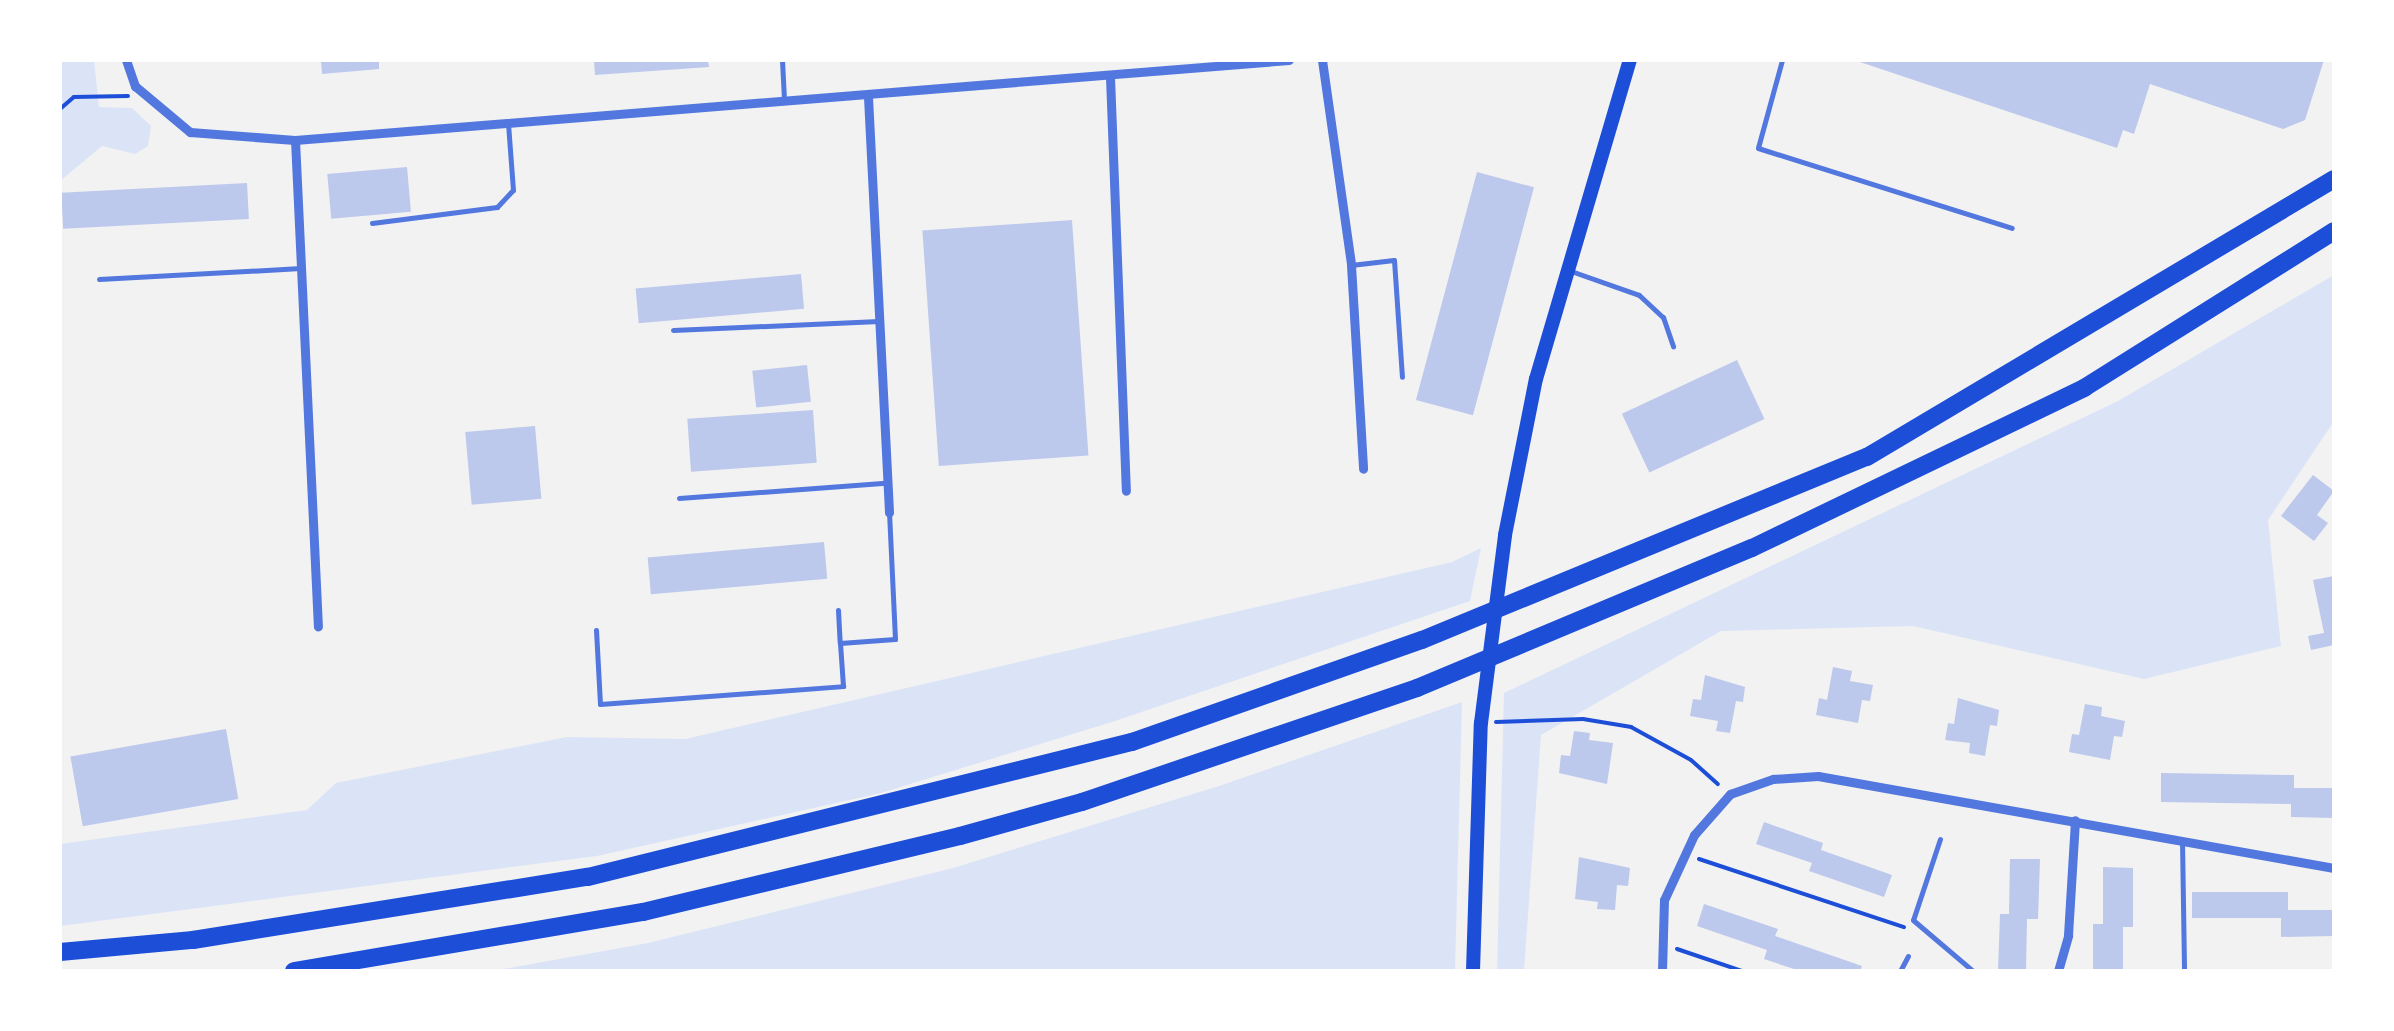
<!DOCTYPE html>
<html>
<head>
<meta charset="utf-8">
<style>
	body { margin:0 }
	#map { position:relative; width:2394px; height:1031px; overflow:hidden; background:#f2f2f2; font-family:Figtree,sans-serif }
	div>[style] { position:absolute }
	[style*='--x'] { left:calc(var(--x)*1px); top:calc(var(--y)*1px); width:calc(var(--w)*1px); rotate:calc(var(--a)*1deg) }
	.green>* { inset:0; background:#dbe4f7 }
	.building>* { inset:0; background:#bdc9ec; transform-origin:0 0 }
	.path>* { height:4px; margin:-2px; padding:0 2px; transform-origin:2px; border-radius:2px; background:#1d4ed8 }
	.service>* { height:5px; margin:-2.5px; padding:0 2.5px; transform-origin:2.5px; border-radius:2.5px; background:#5277de }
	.minor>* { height:9px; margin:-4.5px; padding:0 4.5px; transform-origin:4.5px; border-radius:4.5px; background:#5277de }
	.secondary>* { height:14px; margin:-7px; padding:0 7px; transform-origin:7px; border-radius:7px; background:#1d4ed8 }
	.motorway>* { height:18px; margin:-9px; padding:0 9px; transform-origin:9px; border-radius:9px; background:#1d4ed8 }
	span { translate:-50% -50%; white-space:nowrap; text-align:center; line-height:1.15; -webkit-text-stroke:9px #fff; paint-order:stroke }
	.frame { position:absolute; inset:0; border:62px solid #fff; pointer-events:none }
</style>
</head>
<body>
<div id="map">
	<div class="green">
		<i style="clip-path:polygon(60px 60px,94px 60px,99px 107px,132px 108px,151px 126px,148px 146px,135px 154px,102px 146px,60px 181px)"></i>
		<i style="clip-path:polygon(2334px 275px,2334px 421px,2268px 520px,2281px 646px,2144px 679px,1913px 626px,1721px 631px,1541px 735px,1524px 971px,1497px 971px,1504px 693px,2118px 401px)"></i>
		<i style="clip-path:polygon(1481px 548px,1470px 601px,1115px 721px,881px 793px,597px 856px,60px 926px,60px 844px,307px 810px,336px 783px,567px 737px,685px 739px,1452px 562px)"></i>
		<i style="clip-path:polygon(1462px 702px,1455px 971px,492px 971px,648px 943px,953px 868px,1219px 786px)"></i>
	</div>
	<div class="building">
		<i style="clip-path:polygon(321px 60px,379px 60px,379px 69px,322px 74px)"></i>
		<i style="clip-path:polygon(594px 60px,708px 60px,709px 67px,595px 75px)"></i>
		<i style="clip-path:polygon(2324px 60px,2305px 120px,2283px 129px,2150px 84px,2134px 134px,2123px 130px,2117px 148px,1857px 61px)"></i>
		<i style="left:407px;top:167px;width:45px;height:80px;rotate:85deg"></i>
		<i style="left:1477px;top:172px;width:59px;height:236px;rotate:15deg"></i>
		<i style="left:247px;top:183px;width:36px;height:186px;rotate:87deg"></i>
		<i style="left:1072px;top:220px;width:236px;height:150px;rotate:86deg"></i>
		<i style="left:801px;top:274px;width:35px;height:166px;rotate:85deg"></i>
		<i style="left:1737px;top:360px;width:65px;height:127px;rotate:65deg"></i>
		<i style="left:807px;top:365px;width:37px;height:55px;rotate:84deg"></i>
		<i style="left:813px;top:410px;width:53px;height:126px;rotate:86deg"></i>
		<i style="left:535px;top:426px;width:73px;height:70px;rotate:85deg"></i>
		<i style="clip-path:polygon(2313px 475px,2334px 491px,2317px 515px,2328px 523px,2314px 541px,2281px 516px)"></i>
		<i style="left:824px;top:542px;width:37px;height:177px;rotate:85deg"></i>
		<i style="clip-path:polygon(2334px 576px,2334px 645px,2311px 650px,2308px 636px,2324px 633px,2313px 580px)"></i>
		<i style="clip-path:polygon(1833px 667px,1852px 671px,1850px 681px,1873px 685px,1870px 701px,1862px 700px,1858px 723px,1816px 715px,1819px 698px,1827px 700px)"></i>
		<i style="clip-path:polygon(1705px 675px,1745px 687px,1743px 702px,1736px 701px,1730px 733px,1716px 731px,1718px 721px,1690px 716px,1693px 699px,1701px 700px)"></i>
		<i style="clip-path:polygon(1958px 698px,1999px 710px,1997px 726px,1990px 725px,1985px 756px,1969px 753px,1970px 743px,1945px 740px,1948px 723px,1954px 724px)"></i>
		<i style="clip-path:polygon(2085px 704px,2102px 707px,2101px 716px,2125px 721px,2122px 737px,2114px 736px,2110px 760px,2069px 752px,2072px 734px,2079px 735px)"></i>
		<i style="left:226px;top:729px;width:71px;height:158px;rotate:80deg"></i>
		<i style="clip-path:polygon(1574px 731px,1590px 733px,1589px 740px,1613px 743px,1607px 784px,1559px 773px,1561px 755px,1570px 756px)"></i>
		<i style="clip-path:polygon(2161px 773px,2294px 775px,2294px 788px,2334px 788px,2334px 818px,2291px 817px,2291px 804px,2161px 802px)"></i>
		<i style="clip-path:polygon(1764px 822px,1823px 843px,1821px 850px,1892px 875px,1884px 897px,1809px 871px,1812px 863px,1756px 844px)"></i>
		<i style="clip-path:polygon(1579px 857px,1630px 868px,1628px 886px,1617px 885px,1615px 910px,1597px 909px,1598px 902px,1575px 899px)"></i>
		<i style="clip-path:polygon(2010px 859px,2040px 859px,2038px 919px,2027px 919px,2026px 971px,1998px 971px,2000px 914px,2009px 914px)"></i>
		<i style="clip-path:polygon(2103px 867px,2133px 868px,2133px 927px,2123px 927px,2123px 971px,2093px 971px,2093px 924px,2103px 924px)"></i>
		<i style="clip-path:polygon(2192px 892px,2288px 892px,2288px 910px,2334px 910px,2334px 936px,2281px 937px,2281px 918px,2192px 918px)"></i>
		<i style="clip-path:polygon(1704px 904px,1778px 929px,1775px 936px,1862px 966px,1860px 971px,1800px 971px,1764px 959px,1767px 950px,1697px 926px)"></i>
	</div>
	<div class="path">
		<i style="--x:60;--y:109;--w:18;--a:-41"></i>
		<i style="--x:74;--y:97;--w:54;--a:-1.1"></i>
		<i style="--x:1496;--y:722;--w:87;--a:-2"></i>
		<i style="--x:1583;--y:719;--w:49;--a:9.5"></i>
		<i style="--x:1631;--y:727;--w:68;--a:28.8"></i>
		<i style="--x:1691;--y:760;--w:36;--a:42"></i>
		<i style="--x:1699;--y:859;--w:216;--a:18.4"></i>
		<i style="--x:1677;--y:949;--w:69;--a:18.7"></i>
	</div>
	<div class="service">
		<i style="--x:782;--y:60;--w:40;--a:87.1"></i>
		<i style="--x:1782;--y:60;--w:91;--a:105.3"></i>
		<i style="--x:1758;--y:148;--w:266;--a:17.5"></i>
		<i style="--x:372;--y:223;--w:126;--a:-7.3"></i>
		<i style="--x:497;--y:207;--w:23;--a:-47"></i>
		<i style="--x:513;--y:190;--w:66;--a:-94.3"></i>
		<i style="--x:1351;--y:265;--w:43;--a:-6.6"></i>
		<i style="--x:1394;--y:260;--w:117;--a:86.1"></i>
		<i style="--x:1568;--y:270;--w:75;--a:19.4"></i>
		<i style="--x:1639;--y:295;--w:33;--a:43"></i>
		<i style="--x:1663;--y:317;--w:31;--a:71"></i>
		<i style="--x:99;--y:279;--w:202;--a:-3.1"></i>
		<i style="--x:673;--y:330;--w:206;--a:-2.5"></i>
		<i style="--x:679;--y:498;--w:207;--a:-4.2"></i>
		<i style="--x:838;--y:610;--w:33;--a:87"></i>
		<i style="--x:596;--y:630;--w:74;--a:86.9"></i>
		<i style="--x:600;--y:704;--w:244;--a:-4.2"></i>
		<i style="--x:843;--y:686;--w:43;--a:-94"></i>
		<i style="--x:840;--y:643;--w:55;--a:-4.2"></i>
		<i style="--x:895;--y:639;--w:127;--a:-92.7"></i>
		<i style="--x:1940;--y:839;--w:85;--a:108.4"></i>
		<i style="--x:1913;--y:920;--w:79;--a:40.4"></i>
		<i style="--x:2182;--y:840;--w:131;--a:89.1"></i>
		<i style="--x:1900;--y:971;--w:17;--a:-62"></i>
	</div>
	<div class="minor">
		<i style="--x:126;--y:60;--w:28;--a:71"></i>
		<i style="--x:135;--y:86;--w:72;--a:39.9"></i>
		<i style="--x:190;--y:132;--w:105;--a:4.4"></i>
		<i style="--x:295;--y:140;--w:997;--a:-4.6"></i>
		<i style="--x:1322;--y:60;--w:207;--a:81.9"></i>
		<i style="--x:1351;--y:265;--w:204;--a:86.6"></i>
		<i style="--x:1110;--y:77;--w:414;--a:87.8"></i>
		<i style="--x:868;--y:97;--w:416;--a:87.1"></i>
		<i style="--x:295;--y:140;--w:487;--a:87.3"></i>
		<i style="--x:1662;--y:971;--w:71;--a:-88.4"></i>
		<i style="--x:1664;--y:900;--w:72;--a:-65.2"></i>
		<i style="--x:1694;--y:835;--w:55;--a:-48.7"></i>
		<i style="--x:1730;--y:794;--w:46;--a:-19.2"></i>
		<i style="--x:1773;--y:779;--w:45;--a:-3.8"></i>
		<i style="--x:1818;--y:776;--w:524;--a:10.11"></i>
		<i style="--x:2058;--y:971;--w:37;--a:-74"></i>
		<i style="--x:2068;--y:935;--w:115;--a:-86.5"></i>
	</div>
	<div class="secondary">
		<i style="--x:1473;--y:971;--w:248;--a:-88.2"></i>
		<i style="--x:1481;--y:723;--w:190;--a:-82.7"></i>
		<i style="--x:1505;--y:535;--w:159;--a:-78.8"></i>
		<i style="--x:1536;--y:379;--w:333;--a:-73.6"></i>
	</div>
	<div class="motorway">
		<i style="--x:60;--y:952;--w:134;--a:-5.2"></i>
		<i style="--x:193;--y:940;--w:400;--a:-9.1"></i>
		<i style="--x:588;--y:877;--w:561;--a:-13.94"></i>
		<i style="--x:1132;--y:742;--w:307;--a:-19.4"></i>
		<i style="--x:1422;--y:640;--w:481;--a:-22.4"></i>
		<i style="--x:1867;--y:457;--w:543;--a:-30.76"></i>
		<i style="--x:294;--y:971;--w:354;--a:-9.6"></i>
		<i style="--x:643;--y:912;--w:326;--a:-13.5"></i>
		<i style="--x:960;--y:836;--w:127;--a:-15.6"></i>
		<i style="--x:1082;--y:802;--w:354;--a:-18.8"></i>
		<i style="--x:1417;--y:688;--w:363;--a:-22.7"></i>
		<i style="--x:1752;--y:548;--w:369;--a:-25.7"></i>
		<i style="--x:2084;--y:388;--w:295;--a:-32.1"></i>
	</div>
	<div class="frame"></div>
</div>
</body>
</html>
